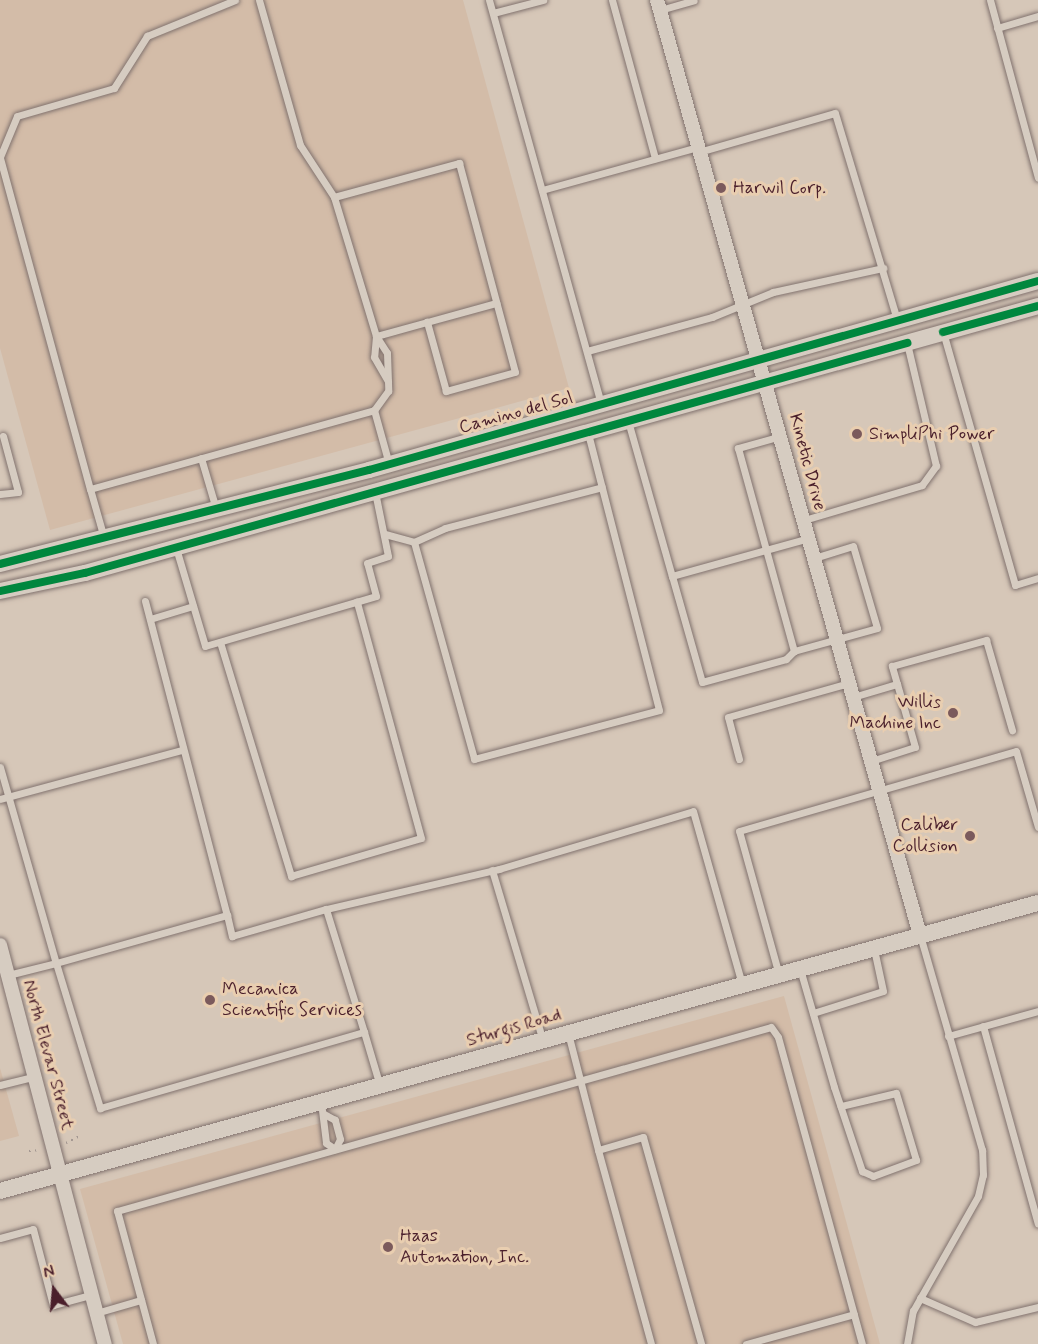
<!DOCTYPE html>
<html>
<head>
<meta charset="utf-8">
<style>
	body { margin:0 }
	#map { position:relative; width:1038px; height:1344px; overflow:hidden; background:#d6c7b8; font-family:Mynerve,sans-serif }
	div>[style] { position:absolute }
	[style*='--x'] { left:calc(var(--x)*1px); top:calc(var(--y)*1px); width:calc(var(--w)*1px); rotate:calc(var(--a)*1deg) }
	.built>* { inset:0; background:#d3bca8 }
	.path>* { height:2px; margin-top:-1px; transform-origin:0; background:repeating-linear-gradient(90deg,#a39791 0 1.5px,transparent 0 6px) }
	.roads { filter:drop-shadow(0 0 2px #81726e) drop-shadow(0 0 2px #81726e) }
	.service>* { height:7px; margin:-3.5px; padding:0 3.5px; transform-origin:3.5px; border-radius:3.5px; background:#d6ccc1 }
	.minor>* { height:14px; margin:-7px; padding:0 7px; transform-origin:7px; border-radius:7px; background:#d6ccc1 }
	.tertiary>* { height:16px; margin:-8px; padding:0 8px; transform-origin:8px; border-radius:8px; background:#d6ccc1 }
	.cycleway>* { height:8px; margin:-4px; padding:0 4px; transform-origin:4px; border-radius:4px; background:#00873e }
	.dots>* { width:16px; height:16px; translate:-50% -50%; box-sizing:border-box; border:3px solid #e9ceb0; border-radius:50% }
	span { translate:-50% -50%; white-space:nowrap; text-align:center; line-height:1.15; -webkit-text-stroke:6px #e9ceb0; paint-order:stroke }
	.poi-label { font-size:18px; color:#4a1f2b }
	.left { translate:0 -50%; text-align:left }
	.right { translate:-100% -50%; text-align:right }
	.street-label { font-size:18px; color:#4a1f2b }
	.north { position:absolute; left:24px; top:1260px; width:60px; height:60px; -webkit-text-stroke:4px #e9ceb0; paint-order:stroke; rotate:344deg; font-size:16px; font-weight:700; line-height:24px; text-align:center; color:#4a1f2b }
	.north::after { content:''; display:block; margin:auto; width:21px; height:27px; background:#4a1f2b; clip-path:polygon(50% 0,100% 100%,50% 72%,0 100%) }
</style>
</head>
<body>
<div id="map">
	<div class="built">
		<i style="clip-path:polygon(0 0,463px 0,569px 388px,50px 530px,0 348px)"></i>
		<i style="clip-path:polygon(784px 996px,880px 1344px,123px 1344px,80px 1189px)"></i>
		<i style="clip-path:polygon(0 1068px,19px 1136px,0 1141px)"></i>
	</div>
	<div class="path">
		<i style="--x:66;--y:1143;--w:16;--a:-27"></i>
		<i style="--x:29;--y:1151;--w:11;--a:-5"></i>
	</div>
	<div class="roads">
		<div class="service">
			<i style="--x:259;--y:0;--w:151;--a:74.2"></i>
			<i style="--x:300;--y:145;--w:62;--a:56.8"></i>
			<i style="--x:334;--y:197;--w:145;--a:73.2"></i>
			<i style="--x:376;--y:336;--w:20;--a:57"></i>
			<i style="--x:387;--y:353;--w:38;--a:88"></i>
			<i style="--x:388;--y:391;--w:24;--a:126"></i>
			<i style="--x:489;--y:0;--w:418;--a:74.5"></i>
			<i style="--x:612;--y:0;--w:164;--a:74.8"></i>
			<i style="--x:990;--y:0;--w:184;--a:74.9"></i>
			<i style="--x:660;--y:10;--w:35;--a:-16"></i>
			<i style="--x:493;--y:13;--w:52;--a:-14.6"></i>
			<i style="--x:997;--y:28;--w:43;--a:-16.3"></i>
			<i style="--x:699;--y:152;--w:141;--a:-16"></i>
			<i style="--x:835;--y:113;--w:216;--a:73.3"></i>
			<i style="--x:0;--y:157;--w:44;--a:-67.5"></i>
			<i style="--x:17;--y:116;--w:101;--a:-16.1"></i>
			<i style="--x:114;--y:88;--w:62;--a:-57.6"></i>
			<i style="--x:147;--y:36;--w:95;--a:-22.2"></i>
			<i style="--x:0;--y:158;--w:343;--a:74.8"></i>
			<i style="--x:542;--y:190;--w:162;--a:-15.4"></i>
			<i style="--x:334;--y:197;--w:130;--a:-15.2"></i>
			<i style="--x:459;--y:163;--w:216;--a:75"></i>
			<i style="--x:515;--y:372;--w:72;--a:164.6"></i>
			<i style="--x:446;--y:391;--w:72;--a:-105.4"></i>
			<i style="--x:427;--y:322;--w:53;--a:164.6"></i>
			<i style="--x:427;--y:322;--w:72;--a:-15.4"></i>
			<i style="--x:943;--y:332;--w:263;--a:74.1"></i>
			<i style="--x:1015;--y:585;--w:24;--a:-17"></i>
			<i style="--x:376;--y:336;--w:21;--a:95"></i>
			<i style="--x:374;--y:357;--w:28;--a:60"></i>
			<i style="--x:587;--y:351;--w:130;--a:-15.2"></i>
			<i style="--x:712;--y:317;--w:66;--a:-22.3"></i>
			<i style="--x:773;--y:292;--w:113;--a:-12.3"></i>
			<i style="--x:628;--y:421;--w:161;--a:74.2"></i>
			<i style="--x:672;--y:576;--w:142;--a:-15.5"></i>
			<i style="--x:781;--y:436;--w:45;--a:164.4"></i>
			<i style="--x:738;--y:448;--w:211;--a:74.6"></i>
			<i style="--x:794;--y:651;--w:86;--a:-15.5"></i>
			<i style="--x:877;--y:628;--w:85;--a:-106.3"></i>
			<i style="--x:853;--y:546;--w:41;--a:162.9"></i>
			<i style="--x:201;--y:458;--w:53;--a:73.6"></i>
			<i style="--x:0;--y:494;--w:18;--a:-6"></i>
			<i style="--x:18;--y:492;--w:58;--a:-105"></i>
			<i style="--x:804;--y:520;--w:123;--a:-16.5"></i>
			<i style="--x:922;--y:485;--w:24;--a:-54"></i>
			<i style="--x:936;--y:466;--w:126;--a:-103.3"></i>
			<i style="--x:385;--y:534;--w:30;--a:15"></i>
			<i style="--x:414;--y:542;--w:225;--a:74.5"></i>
			<i style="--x:474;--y:759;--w:191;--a:-14.8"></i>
			<i style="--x:659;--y:710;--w:286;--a:-104.4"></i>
			<i style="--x:104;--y:538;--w:51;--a:-105.9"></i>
			<i style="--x:90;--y:489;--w:295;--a:-15.5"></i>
			<i style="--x:374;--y:410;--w:56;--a:74.5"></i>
			<i style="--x:414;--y:542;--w:34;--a:-24"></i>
			<i style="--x:445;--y:528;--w:162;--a:-14.6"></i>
			<i style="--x:176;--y:548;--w:102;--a:73.5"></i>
			<i style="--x:205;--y:646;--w:178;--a:-16.3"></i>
			<i style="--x:376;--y:596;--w:34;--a:-105"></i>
			<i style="--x:367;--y:563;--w:22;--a:-18"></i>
			<i style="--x:388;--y:556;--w:65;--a:-101.5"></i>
			<i style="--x:672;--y:576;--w:110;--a:74.2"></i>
			<i style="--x:702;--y:682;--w:87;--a:-15.3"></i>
			<i style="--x:786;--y:659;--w:11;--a:-45"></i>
			<i style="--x:145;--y:601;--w:325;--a:75.4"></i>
			<i style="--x:150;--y:619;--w:45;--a:-16.8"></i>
			<i style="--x:220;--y:642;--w:245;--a:73.1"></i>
			<i style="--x:291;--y:876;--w:135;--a:-16.3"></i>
			<i style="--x:421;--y:838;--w:245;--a:-105.2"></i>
			<i style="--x:853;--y:697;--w:46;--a:-16.5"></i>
			<i style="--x:897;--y:684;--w:19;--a:-106"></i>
			<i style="--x:892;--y:666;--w:98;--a:-15.5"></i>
			<i style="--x:986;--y:640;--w:94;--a:73.9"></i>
			<i style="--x:739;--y:759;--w:43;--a:-104.7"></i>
			<i style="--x:728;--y:717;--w:126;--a:-15.7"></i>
			<i style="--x:871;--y:761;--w:46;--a:-17.7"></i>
			<i style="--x:915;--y:747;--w:66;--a:-105.9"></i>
			<i style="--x:0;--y:767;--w:204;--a:74.1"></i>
			<i style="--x:56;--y:963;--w:178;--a:-15.7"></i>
			<i style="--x:227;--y:915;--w:22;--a:77"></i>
			<i style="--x:232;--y:936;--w:98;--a:-16"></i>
			<i style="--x:0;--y:799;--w:188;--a:-15.1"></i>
			<i style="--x:492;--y:870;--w:178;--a:73.4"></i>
			<i style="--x:800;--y:969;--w:123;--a:73.9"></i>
			<i style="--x:834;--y:1087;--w:89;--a:71.6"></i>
			<i style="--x:862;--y:1171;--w:12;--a:24"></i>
			<i style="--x:873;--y:1176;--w:46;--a:-20.4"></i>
			<i style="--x:916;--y:1160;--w:70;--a:-106.6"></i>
			<i style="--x:896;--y:1093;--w:57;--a:166.7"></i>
			<i style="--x:8;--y:975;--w:49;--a:-14"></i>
			<i style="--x:56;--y:963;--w:152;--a:73.1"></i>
			<i style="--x:100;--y:1108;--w:275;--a:-16.1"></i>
			<i style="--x:364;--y:1032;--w:129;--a:-107.2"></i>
			<i style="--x:326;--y:909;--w:178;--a:-13"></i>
			<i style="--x:499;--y:869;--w:202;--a:-16.6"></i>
			<i style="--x:693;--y:811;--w:180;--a:74.2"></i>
			<i style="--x:779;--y:975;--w:149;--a:-105.5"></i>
			<i style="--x:739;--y:831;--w:288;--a:-16.1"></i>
			<i style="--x:1016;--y:751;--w:79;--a:73.9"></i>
			<i style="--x:813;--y:1013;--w:73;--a:-17.4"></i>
			<i style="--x:883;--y:991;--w:43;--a:-102.1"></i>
			<i style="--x:983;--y:1026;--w:205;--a:74.5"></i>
			<i style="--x:364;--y:1032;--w:56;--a:73.5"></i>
			<i style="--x:568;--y:1033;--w:121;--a:75.6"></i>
			<i style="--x:598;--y:1150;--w:47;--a:-16.1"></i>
			<i style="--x:643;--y:1137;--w:215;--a:74.3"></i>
			<i style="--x:948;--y:1036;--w:93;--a:-15.5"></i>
			<i style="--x:0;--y:1085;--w:36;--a:-14"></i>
			<i style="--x:321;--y:1102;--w:41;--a:83"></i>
			<i style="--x:326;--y:1143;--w:11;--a:34"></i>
			<i style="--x:335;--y:1149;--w:11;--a:-63"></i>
			<i style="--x:340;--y:1139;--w:20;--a:-105"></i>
			<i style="--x:335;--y:1120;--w:13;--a:-151"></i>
			<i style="--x:598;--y:1150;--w:201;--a:74.7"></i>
			<i style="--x:0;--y:1238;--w:34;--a:-15"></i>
			<i style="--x:33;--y:1229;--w:79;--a:75.3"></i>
			<i style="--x:53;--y:1305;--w:39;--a:-15"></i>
			<i style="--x:920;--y:1298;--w:60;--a:23.6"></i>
			<i style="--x:975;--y:1322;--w:65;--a:-13.4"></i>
			<i style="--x:96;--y:1313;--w:47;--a:-16.1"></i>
			<i style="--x:153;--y:1344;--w:138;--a:-105.1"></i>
			<i style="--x:117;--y:1211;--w:679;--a:-15.71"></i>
			<i style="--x:771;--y:1027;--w:12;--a:55"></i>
			<i style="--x:778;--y:1037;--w:318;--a:74.7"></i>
			<i style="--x:746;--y:1344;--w:112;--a:-15.5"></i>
			<i style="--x:907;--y:1344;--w:34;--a:-80"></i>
			<i style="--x:913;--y:1311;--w:132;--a:-60.5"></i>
			<i style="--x:978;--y:1196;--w:22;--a:-77"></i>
			<i style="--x:983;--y:1175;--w:25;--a:-92"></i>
			<i style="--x:982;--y:1150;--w:224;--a:-106.1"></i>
		</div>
		<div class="minor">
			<i style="--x:657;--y:0;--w:971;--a:74.29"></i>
			<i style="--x:0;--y:945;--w:413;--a:75.3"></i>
		</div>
		<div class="tertiary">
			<i style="--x:0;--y:564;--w:381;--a:-14.3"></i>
			<i style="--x:369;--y:470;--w:695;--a:-15.78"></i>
			<i style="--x:0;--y:591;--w:87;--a:-12"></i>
			<i style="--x:85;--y:573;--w:990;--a:-15.65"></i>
			<i style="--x:0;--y:1191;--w:1077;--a:-15.51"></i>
		</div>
	</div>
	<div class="cycleway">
		<i style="--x:943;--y:332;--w:98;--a:-15.3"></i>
		<i style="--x:0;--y:564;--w:381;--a:-14.3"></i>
		<i style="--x:369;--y:470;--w:695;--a:-15.78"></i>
		<i style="--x:0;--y:591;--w:87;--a:-12"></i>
		<i style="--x:85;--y:573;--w:854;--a:-15.63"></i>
	</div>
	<div class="dots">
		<i style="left:721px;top:188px;background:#7b5a5c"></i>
		<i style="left:857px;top:434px;background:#7b5a5c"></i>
		<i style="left:953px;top:713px;background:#7b5a5c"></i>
		<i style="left:970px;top:836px;background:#7b5a5c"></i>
		<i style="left:210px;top:1000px;background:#7b5a5c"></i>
		<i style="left:388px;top:1247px;background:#7b5a5c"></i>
	</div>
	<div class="poi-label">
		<span class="left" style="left:733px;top:188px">Harwil Corp.</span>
		<span class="left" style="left:869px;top:434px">SimpliPhi Power</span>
		<span class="right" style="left:941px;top:713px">Willis<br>Machine Inc</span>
		<span class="right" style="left:958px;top:836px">Caliber<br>Collision</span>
		<span class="left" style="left:222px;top:1000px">Mecanica<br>Scientific Services</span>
		<span class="left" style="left:400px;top:1247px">Haas<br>Automation, Inc.</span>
	</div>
	<div class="street-label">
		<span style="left:516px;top:413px;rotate:-15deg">Camino del Sol</span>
		<span style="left:807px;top:462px;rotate:75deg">Kinetic Drive</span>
		<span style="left:514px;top:1028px;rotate:-16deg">Sturgis Road</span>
		<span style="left:48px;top:1055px;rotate:75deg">North Elevar Street</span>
	</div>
	<div class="north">N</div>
</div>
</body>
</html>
